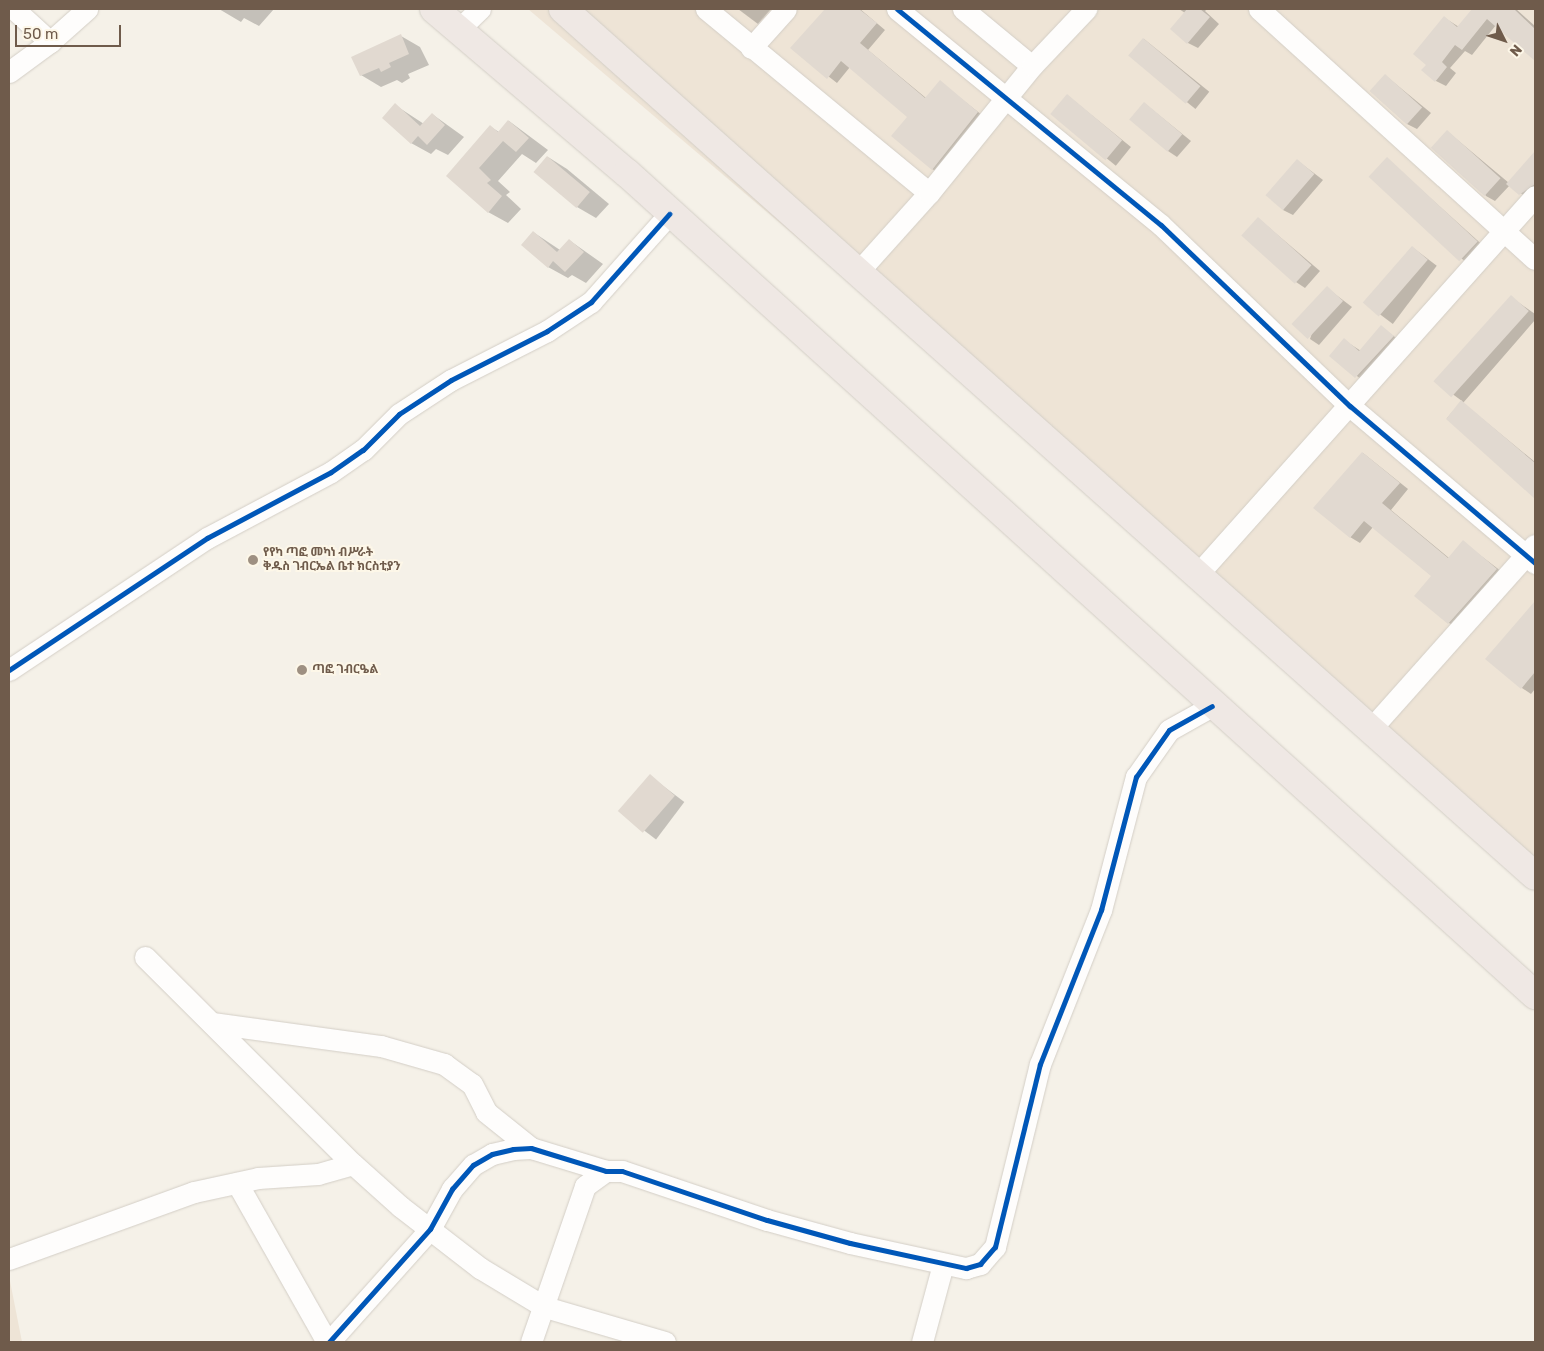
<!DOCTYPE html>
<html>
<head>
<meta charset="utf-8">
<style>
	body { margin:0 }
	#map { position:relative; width:1544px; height:1351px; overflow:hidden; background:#f5f1e8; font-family:Rubik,"Noto Sans Ethiopic",sans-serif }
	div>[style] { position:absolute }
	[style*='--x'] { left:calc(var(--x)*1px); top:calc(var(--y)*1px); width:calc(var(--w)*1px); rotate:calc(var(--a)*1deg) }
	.residential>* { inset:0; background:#eee4d6 }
	.shadow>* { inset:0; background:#0003; transform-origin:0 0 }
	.building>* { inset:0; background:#e1d9d0; transform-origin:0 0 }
	.roads { filter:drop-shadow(0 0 1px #d3cec6) drop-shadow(0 0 1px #d3cec6) }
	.minor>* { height:21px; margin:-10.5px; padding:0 10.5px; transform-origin:10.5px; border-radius:10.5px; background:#fefdfc }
	.highway>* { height:28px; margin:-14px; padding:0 14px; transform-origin:14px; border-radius:14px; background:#efe8e4 }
	.cycleway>* { height:5px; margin:-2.5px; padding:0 2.5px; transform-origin:2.5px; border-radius:2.5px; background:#0057b8 }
	.dots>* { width:14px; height:14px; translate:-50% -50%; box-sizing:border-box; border:2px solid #fdf7e8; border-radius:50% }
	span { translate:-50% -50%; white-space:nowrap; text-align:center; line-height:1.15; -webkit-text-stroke:4px #fdf7e8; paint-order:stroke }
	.poi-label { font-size:12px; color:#6f5b4b; font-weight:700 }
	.left { translate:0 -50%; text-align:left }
	.frame { position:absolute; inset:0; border:10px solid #6f5b4b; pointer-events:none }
	.north { position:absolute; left:1479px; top:15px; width:50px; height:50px; -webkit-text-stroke:4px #fdf7e8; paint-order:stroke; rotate:131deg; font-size:14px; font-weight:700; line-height:20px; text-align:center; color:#6f5b4b }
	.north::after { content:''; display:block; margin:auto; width:18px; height:22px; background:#6f5b4b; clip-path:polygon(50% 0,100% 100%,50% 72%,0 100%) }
	.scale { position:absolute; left:15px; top:25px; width:106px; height:22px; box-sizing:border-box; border:2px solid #6f5b4b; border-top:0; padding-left:6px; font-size:15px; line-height:18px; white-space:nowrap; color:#6f5b4b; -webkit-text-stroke:4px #fdf7e8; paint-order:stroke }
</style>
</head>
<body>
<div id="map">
	<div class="residential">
		<i style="clip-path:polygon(528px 9px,1535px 9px,1535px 864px)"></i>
		<i style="clip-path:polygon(9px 1276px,22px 1342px,9px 1342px)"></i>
	</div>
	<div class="shadow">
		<i style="clip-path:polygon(219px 9px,274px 9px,259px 26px,244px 18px,241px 22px)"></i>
		<i style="clip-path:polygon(738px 9px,771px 9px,758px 24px)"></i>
		<i style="clip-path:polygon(826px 9px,860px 9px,885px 30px,868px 50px,926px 98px,940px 82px,987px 119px,942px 175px,932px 169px,909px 116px,850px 67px,837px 83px,792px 48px)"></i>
		<i style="clip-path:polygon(1179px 9px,1207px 9px,1205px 11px,1219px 24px,1198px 48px,1188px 43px,1185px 13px)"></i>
		<i style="clip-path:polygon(1473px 9px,1516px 9px,1535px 26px,1535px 60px,1496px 25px,1472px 55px,1465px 51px,1450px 68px,1456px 73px,1446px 86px,1436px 81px,1427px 65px,1445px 18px,1459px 27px)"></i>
		<i style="clip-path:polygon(401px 36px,420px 47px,429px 65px,408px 74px,410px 78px,402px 83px,397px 80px,381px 87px,361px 75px)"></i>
		<i style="left:1144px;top:39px;width:84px;height:22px;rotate:39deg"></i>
		<i style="clip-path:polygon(1386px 76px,1431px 113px,1417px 129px,1407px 124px)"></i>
		<i style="left:1068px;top:96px;width:81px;height:24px;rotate:39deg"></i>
		<i style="clip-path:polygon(1144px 103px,1191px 141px,1177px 157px,1168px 151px)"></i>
		<i style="clip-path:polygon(395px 105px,424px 124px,432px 114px,464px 137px,448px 155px,436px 149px,431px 154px,411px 143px)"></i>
		<i style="clip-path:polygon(509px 121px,548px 150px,536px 163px,522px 154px,498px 181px,510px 192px,506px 195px,521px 209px,508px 223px,488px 212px,448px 176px,491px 127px,499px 132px)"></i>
		<i style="clip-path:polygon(1448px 132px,1509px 183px,1535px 153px,1535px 194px,1530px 200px,1510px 185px,1495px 201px,1486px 196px)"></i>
		<i style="clip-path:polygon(548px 157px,567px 169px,609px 204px,596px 218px,577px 207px)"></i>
		<i style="left:1387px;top:159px;width:133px;height:24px;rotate:42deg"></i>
		<i style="clip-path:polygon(1298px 161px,1323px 180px,1293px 215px,1283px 210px)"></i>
		<i style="clip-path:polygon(1259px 219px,1320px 271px,1305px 288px,1296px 282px)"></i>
		<i style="clip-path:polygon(533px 232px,560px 250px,569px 240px,603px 264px,586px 283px,572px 275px,568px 278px,548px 267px)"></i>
		<i style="left:1412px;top:247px;width:31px;height:73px;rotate:37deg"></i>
		<i style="clip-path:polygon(1327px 288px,1352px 307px,1319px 345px,1310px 339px)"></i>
		<i style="clip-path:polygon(1511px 297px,1535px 314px,1535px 320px,1463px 403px,1535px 462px,1535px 497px,1447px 418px,1462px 401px,1436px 382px)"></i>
		<i style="clip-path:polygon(1381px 327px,1402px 342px,1366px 383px,1331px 356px,1344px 340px,1361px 351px)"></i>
		<i style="clip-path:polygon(1363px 453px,1408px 489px,1391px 510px,1449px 558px,1463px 542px,1506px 575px,1458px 628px,1449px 623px,1432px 576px,1373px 527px,1360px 543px,1350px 537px)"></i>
		<i style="clip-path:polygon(1534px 604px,1535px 689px,1531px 694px,1522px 688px)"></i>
		<i style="left:650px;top:776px;width:43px;height:47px;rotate:37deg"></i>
	</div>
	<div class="building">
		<i style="clip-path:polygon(825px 9px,859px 9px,877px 23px,860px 43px,925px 98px,940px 80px,978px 112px,932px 170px,891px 136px,907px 117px,841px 61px,827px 79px,790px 48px)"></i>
		<i style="clip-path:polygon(1187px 9px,1200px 9px,1210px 17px,1187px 44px,1170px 29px)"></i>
		<i style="clip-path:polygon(1472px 9px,1514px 9px,1535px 29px,1535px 61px,1487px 19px,1462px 50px,1455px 45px,1442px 62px,1447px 67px,1435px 82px,1421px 70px,1426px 65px,1413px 54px,1444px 16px,1457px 27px)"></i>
		<i style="clip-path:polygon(401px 34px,409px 54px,389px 63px,391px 67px,381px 72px,379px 68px,360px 76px,351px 57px)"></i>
		<i style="left:1143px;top:38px;width:75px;height:23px;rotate:40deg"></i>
		<i style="left:1385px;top:74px;width:50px;height:23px;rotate:42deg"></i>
		<i style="left:1067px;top:94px;width:72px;height:26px;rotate:40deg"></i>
		<i style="left:1144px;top:102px;width:50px;height:23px;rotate:40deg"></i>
		<i style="clip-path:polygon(395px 103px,420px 126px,432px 113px,445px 125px,427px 145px,418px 136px,411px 144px,382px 118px)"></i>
		<i style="clip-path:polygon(508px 120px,529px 138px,516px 152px,503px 141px,479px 168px,491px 180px,487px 183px,502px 196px,488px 213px,446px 176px,490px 125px,498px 132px)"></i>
		<i style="left:1447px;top:130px;width:72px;height:24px;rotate:42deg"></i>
		<i style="clip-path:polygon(1535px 151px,1535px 184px,1519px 195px,1506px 184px)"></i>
		<i style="left:547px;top:156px;width:56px;height:21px;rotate:40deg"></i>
		<i style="left:1387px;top:157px;width:124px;height:27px;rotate:43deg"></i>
		<i style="left:1297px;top:159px;width:23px;height:48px;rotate:41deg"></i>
		<i style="left:1258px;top:217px;width:72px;height:25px;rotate:42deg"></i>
		<i style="clip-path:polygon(533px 231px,557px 252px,569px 239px,584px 252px,565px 272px,553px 261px,548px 268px,521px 245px)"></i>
		<i style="left:1412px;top:246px;width:21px;height:75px;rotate:41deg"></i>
		<i style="left:1327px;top:286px;width:22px;height:52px;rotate:43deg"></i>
		<i style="left:1511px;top:295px;width:24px;height:116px;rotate:42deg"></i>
		<i style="clip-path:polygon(1381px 325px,1394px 336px,1355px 378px,1329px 356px,1344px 338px,1359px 351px)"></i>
		<i style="clip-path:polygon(1461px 400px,1535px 463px,1535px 499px,1446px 419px)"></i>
		<i style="clip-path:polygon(1362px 452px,1400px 483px,1382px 503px,1448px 558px,1463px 540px,1497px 569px,1448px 624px,1414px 596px,1431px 576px,1364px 521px,1350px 538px,1313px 508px)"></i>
		<i style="clip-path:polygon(1535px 601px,1535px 672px,1521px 689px,1485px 659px)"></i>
		<i style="left:650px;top:774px;width:33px;height:49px;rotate:41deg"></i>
	</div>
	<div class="roads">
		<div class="minor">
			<i style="--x:14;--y:9;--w:49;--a:42.5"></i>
			<i style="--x:706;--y:9;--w:289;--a:39.5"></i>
			<i style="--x:897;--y:9;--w:341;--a:39.3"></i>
			<i style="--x:1161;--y:225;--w:262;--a:43.8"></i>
			<i style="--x:1350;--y:406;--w:243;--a:40.3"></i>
			<i style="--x:963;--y:9;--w:89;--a:39.6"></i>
			<i style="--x:1259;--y:9;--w:372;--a:42.2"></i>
			<i style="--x:457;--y:31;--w:32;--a:-44"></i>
			<i style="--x:751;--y:48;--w:52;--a:-48.1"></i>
			<i style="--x:9;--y:72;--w:51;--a:-36.2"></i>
			<i style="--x:50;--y:42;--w:50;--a:-41.7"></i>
			<i style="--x:858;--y:272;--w:106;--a:-48.1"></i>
			<i style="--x:929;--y:193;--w:164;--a:-51"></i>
			<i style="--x:1032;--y:66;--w:79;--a:-46.5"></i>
			<i style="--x:1198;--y:574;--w:506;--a:-48.28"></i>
			<i style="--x:9;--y:670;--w:238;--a:-33.7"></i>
			<i style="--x:207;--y:538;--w:140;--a:-28"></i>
			<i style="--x:331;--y:472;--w:39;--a:-35"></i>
			<i style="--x:363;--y:450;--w:51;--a:-45"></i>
			<i style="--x:399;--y:414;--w:62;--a:-33.2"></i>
			<i style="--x:451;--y:380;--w:108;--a:-27"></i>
			<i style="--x:547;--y:331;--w:53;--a:-33.4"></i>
			<i style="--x:591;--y:302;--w:118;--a:-48.4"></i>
			<i style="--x:1369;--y:731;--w:249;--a:-48.3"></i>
			<i style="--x:145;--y:957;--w:293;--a:44.9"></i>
			<i style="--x:353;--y:1164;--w:64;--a:41.9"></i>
			<i style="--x:401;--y:1207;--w:100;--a:37.7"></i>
			<i style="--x:480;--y:1268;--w:76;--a:31"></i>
			<i style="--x:545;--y:1307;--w:125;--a:16.3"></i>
			<i style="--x:212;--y:1023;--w:171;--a:7.8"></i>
			<i style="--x:381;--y:1046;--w:66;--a:15.9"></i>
			<i style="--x:444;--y:1064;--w:34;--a:36"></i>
			<i style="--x:472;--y:1084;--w:31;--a:63"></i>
			<i style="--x:486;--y:1112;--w:58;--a:38.7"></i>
			<i style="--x:237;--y:1183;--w:183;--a:60.5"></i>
			<i style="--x:9;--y:1259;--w:197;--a:-19.9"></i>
			<i style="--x:194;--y:1192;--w:66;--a:-12.3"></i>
			<i style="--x:258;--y:1178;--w:60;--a:-3.8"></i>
			<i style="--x:318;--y:1174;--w:36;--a:-16"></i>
			<i style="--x:329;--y:1342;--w:152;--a:-48.2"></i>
			<i style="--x:430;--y:1229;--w:46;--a:-61.2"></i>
			<i style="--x:452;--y:1189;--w:32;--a:-49"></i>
			<i style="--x:473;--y:1165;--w:22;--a:-30"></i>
			<i style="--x:492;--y:1154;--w:22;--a:-13"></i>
			<i style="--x:513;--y:1149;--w:18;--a:-3"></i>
			<i style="--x:531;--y:1148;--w:78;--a:17"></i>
			<i style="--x:606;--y:1171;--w:16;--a:0"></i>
			<i style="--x:622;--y:1171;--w:153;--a:18.7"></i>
			<i style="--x:767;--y:1220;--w:86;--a:15.5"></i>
			<i style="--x:850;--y:1243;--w:119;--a:12.2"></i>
			<i style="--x:966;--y:1268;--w:15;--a:-16"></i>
			<i style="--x:980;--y:1264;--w:23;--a:-49"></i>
			<i style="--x:995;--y:1247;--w:188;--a:-76.2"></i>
			<i style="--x:1040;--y:1064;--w:166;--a:-68.4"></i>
			<i style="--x:1101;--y:910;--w:138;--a:-75.3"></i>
			<i style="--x:1136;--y:777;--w:57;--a:-54.9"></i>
			<i style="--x:1169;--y:730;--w:49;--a:-29.2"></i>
			<i style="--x:531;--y:1342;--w:165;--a:-70.9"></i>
			<i style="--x:585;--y:1186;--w:26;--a:-36"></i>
			<i style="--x:922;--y:1342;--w:81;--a:-74.9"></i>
		</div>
		<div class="highway">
			<i style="--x:434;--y:9;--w:253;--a:40.4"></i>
			<i style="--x:627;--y:173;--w:1225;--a:42.15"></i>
			<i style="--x:563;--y:9;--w:1302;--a:41.73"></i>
		</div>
	</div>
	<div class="cycleway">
		<i style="--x:897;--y:9;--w:341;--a:39.3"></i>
		<i style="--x:1161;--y:225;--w:262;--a:43.8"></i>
		<i style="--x:1350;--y:406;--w:243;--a:40.3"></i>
		<i style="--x:9;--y:670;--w:238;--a:-33.7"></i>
		<i style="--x:207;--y:538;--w:140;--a:-28"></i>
		<i style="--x:331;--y:472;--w:39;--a:-35"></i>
		<i style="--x:363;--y:450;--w:51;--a:-45"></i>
		<i style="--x:399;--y:414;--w:62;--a:-33.2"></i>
		<i style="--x:451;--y:380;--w:108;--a:-27"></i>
		<i style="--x:547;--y:331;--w:53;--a:-33.4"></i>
		<i style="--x:591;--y:302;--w:118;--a:-48.4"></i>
		<i style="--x:329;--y:1342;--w:152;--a:-48.2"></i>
		<i style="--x:430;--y:1229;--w:46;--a:-61.2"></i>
		<i style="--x:452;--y:1189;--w:32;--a:-49"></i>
		<i style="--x:473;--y:1165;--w:22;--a:-30"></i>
		<i style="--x:492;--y:1154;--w:22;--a:-13"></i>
		<i style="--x:513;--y:1149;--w:18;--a:-3"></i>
		<i style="--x:531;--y:1148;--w:78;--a:17"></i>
		<i style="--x:606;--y:1171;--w:16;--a:0"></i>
		<i style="--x:622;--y:1171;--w:153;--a:18.7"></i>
		<i style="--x:767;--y:1220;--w:86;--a:15.5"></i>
		<i style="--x:850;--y:1243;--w:119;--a:12.2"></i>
		<i style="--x:966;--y:1268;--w:15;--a:-16"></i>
		<i style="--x:980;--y:1264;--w:23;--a:-49"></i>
		<i style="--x:995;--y:1247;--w:188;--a:-76.2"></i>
		<i style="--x:1040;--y:1064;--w:166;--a:-68.4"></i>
		<i style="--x:1101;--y:910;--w:138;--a:-75.3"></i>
		<i style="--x:1136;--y:777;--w:57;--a:-54.9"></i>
		<i style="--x:1169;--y:730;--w:49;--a:-29.2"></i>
	</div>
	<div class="dots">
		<i style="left:253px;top:560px;background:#9e9082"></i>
		<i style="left:302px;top:670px;background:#9e9082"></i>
	</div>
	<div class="poi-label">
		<span class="left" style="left:263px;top:560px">የየካ ጣፎ መካነ ብሥራት<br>ቅዱስ ገብርኤል ቤተ ክርስቲያን</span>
		<span class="left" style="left:312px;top:670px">ጣፎ ገብርዔል</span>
	</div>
	<div class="frame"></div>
	<div class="north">N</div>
	<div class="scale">50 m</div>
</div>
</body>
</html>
